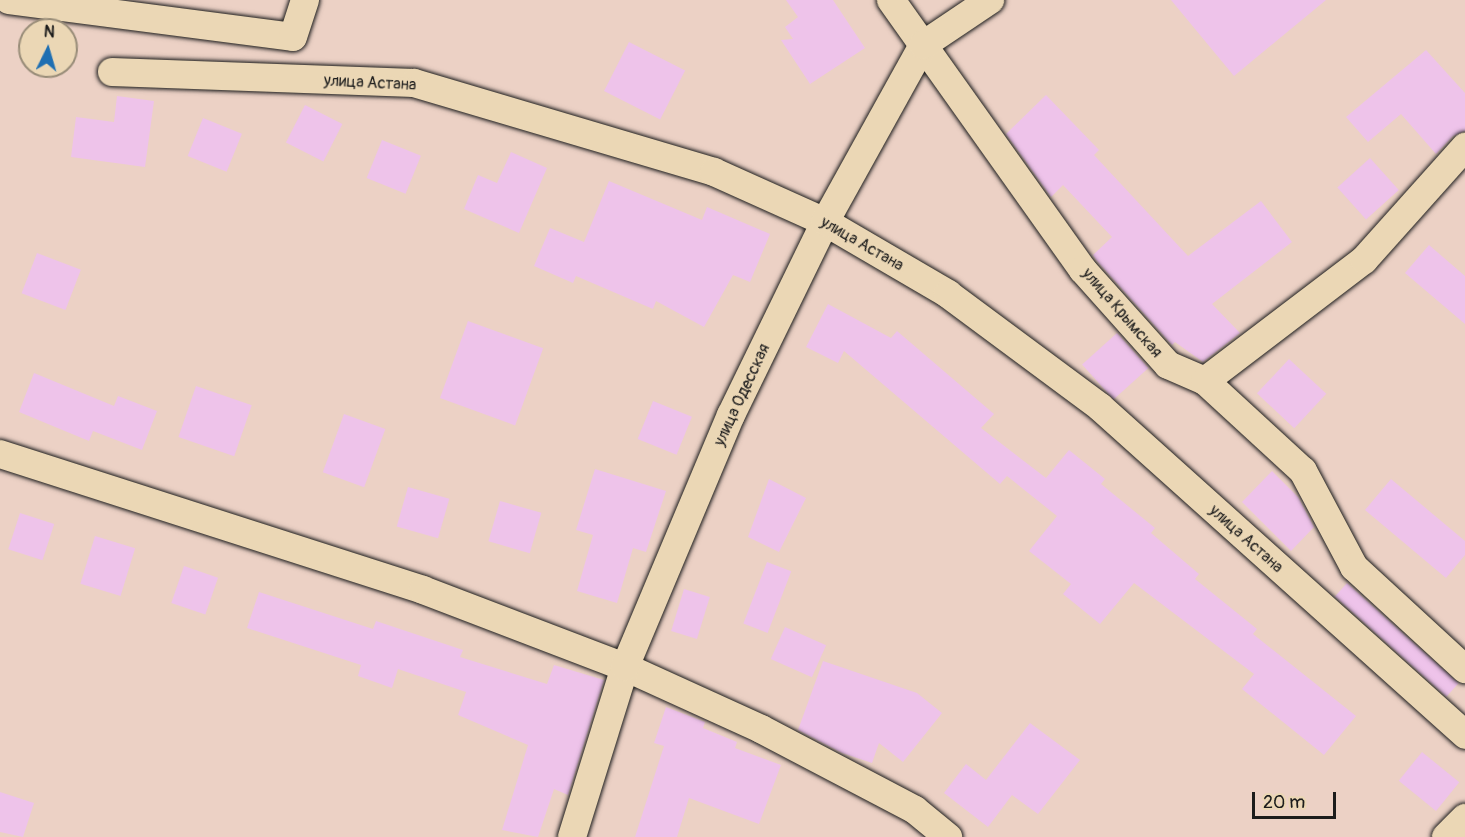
<!DOCTYPE html>
<html>
<head>
<meta charset="utf-8">
<style>
	body { margin:0 }
	#map { position:relative; width:1465px; height:837px; overflow:hidden; background:#ecd1c5; font-family:Pangolin,sans-serif }
	div>[style] { position:absolute }
	[style*='--x'] { left:calc(var(--x)*1px); top:calc(var(--y)*1px); width:calc(var(--w)*1px); rotate:calc(var(--a)*1deg) }
	.building>* { inset:0; background:#eec3ea; transform-origin:0 0 }
	.roads { filter:drop-shadow(0 0 2px #1c1c1c) drop-shadow(0 0 2px #1c1c1c) }
	.minor>* { height:28px; margin:-14px; padding:0 14px; transform-origin:14px; border-radius:14px; background:#ebd7b5 }
	span { translate:-50% -50%; white-space:nowrap; text-align:center; line-height:1.15; -webkit-text-stroke:6px #ebd7b5; paint-order:stroke }
	.street-label { font-size:16px; color:#1c1c1c }
	.north { position:absolute; left:18px; top:18px; width:60px; height:60px; box-sizing:border-box; background:#ebd7b5; border:2px solid #988c78; border-radius:50%; rotate:5deg; font-size:16px; font-weight:700; line-height:24px; text-align:center; color:#1c1c1c }
	.north::after { content:''; display:block; margin:auto; width:21px; height:27px; background:#1f6fb2; clip-path:polygon(50% 0,100% 100%,50% 72%,0 100%) }
	.scale { position:absolute; left:1252px; top:792px; width:84px; height:27px; box-sizing:border-box; border:3px solid #1c1c1c; border-top:0; padding-left:8px; font-size:18px; line-height:21px; white-space:nowrap; color:#1c1c1c; -webkit-text-stroke:4px #ebd7b5; paint-order:stroke }
</style>
</head>
<body>
<div id="map">
	<div class="building">
		<i style="clip-path:polygon(786px 0,833px 0,865px 48px,810px 84px,781px 40px,793px 39px,785px 27px,798px 17px)"></i>
		<i style="clip-path:polygon(1171px 0,1326px 0,1234px 76px)"></i>
		<i style="left:629px;top:42px;width:63px;height:55px;rotate:27deg"></i>
		<i style="clip-path:polygon(1426px 50px,1465px 93px,1465px 131px,1453px 136px,1436px 154px,1401px 114px,1368px 142px,1346px 117px)"></i>
		<i style="clip-path:polygon(1046px 95px,1099px 150px,1094px 155px,1188px 256px,1261px 201px,1292px 242px,1212px 304px,1240px 333px,1203px 362px,1175px 342px,1172px 345px,1096px 260px,1093px 255px,1112px 237px,1063px 185px,1051px 197px,1006px 134px)"></i>
		<i style="clip-path:polygon(117px 96px,154px 101px,145px 167px,71px 157px,76px 117px,114px 122px)"></i>
		<i style="left:305px;top:105px;width:42px;height:42px;rotate:27deg"></i>
		<i style="left:203px;top:118px;width:42px;height:41px;rotate:22deg"></i>
		<i style="left:382px;top:140px;width:42px;height:41px;rotate:22deg"></i>
		<i style="clip-path:polygon(511px 152px,547px 168px,519px 233px,464px 209px,478px 175px,497px 183px)"></i>
		<i style="left:1370px;top:158px;width:43px;height:44px;rotate:48deg"></i>
		<i style="clip-path:polygon(609px 181px,702px 220px,707px 207px,770px 234px,750px 282px,733px 275px,704px 327px,656px 301px,653px 309px,576px 276px,573px 283px,534px 266px,550px 228px,584px 242px)"></i>
		<i style="clip-path:polygon(1429px 245px,1465px 276px,1465px 324px,1405px 273px)"></i>
		<i style="left:37px;top:253px;width:47px;height:43px;rotate:21deg"></i>
		<i style="clip-path:polygon(828px 304px,891px 338px,897px 331px,994px 414px,981px 428px,1046px 478px,1069px 450px,1105px 479px,1101px 484px,1155px 528px,1151px 533px,1199px 574px,1195px 579px,1257px 629px,1253px 634px,1356px 716px,1324px 755px,1242px 689px,1254px 674px,1134px 583px,1100px 624px,1063px 594px,1071px 584px,1029px 551px,1057px 516px,1007px 476px,1000px 484px,844px 351px,838px 363px,806px 347px)"></i>
		<i style="left:468px;top:321px;width:80px;height:82px;rotate:20deg"></i>
		<i style="left:1117px;top:333px;width:47px;height:47px;rotate:48deg"></i>
		<i style="left:1289px;top:359px;width:51px;height:47px;rotate:43deg"></i>
		<i style="clip-path:polygon(34px 373px,114px 406px,118px 396px,157px 411px,142px 450px,93px 431px,89px 441px,19px 412px)"></i>
		<i style="left:196px;top:386px;width:59px;height:54px;rotate:19deg"></i>
		<i style="left:653px;top:401px;width:42px;height:41px;rotate:22deg"></i>
		<i style="left:344px;top:414px;width:44px;height:62px;rotate:20deg"></i>
		<i style="clip-path:polygon(595px 469px,666px 491px,646px 552px,633px 548px,617px 603px,577px 591px,593px 535px,576px 530px)"></i>
		<i style="clip-path:polygon(1272px 471px,1298px 497px,1314px 527px,1291px 551px,1242px 502px)"></i>
		<i style="clip-path:polygon(769px 479px,806px 498px,779px 552px,748px 537px)"></i>
		<i style="clip-path:polygon(1391px 479px,1465px 541px,1465px 555px,1446px 578px,1365px 510px)"></i>
		<i style="left:408px;top:487px;width:43px;height:41px;rotate:16deg"></i>
		<i style="left:500px;top:501px;width:43px;height:42px;rotate:16deg"></i>
		<i style="left:20px;top:513px;width:36px;height:38px;rotate:18deg"></i>
		<i style="left:95px;top:536px;width:42px;height:50px;rotate:17deg"></i>
		<i style="left:767px;top:562px;width:26px;height:66px;rotate:21deg"></i>
		<i style="left:184px;top:566px;width:36px;height:39px;rotate:19deg"></i>
		<i style="left:1347px;top:583px;width:150px;height:18px;rotate:42deg"></i>
		<i style="left:684px;top:589px;width:27px;height:44px;rotate:17deg"></i>
		<i style="clip-path:polygon(259px 592px,373px 629px,376px 621px,463px 650px,460px 657px,547px 684px,554px 665px,604px 680px,568px 795px,554px 789px,538px 837px,502px 830px,528px 745px,458px 715px,466px 692px,398px 669px,392px 688px,358px 676px,361px 665px,247px 628px)"></i>
		<i style="left:785px;top:627px;width:45px;height:35px;rotate:24deg"></i>
		<i style="clip-path:polygon(823px 661px,917px 693px,942px 713px,903px 762px,879px 743px,872px 763px,842px 753px,798px 730px)"></i>
		<i style="clip-path:polygon(666px 707px,705px 722px,703px 728px,737px 742px,735px 748px,781px 765px,759px 824px,689px 798px,677px 837px,635px 837px,664px 746px,654px 743px)"></i>
		<i style="clip-path:polygon(1030px 723px,1080px 760px,1038px 814px,1012px 795px,988px 827px,944px 793px,966px 764px,986px 780px)"></i>
		<i style="left:1422px;top:752px;width:48px;height:37px;rotate:39deg"></i>
		<i style="clip-path:polygon(0 792px,34px 803px,23px 837px,0 832px)"></i>
	</div>
	<div class="roads">
		<div class="minor">
			<i style="--x:9;--y:0;--w:286;--a:7.4"></i>
			<i style="--x:293;--y:37;--w:39;--a:-72"></i>
			<i style="--x:891;--y:0;--w:331;--a:54.6"></i>
			<i style="--x:1083;--y:270;--w:127;--a:48.2"></i>
			<i style="--x:1168;--y:365;--w:40;--a:23.4"></i>
			<i style="--x:1205;--y:381;--w:200;--a:-37.3"></i>
			<i style="--x:1364;--y:260;--w:152;--a:-48.2"></i>
			<i style="--x:112;--y:72;--w:302;--a:2.1"></i>
			<i style="--x:414;--y:83;--w:313;--a:16.5"></i>
			<i style="--x:714;--y:172;--w:122;--a:24.2"></i>
			<i style="--x:825;--y:222;--w:143;--a:30.3"></i>
			<i style="--x:948;--y:294;--w:189;--a:36.6"></i>
			<i style="--x:1100;--y:407;--w:491;--a:41.9"></i>
			<i style="--x:1205;--y:381;--w:133;--a:42.6"></i>
			<i style="--x:1303;--y:471;--w:109;--a:62"></i>
			<i style="--x:1354;--y:567;--w:151;--a:42.6"></i>
			<i style="--x:0;--y:454;--w:444;--a:17.8"></i>
			<i style="--x:423;--y:590;--w:216;--a:20.9"></i>
			<i style="--x:625;--y:667;--w:149;--a:24.5"></i>
			<i style="--x:761;--y:729;--w:174;--a:27.7"></i>
			<i style="--x:915;--y:810;--w:43;--a:39.3"></i>
			<i style="--x:572;--y:837;--w:178;--a:-72.7"></i>
			<i style="--x:625;--y:667;--w:273;--a:-67.2"></i>
			<i style="--x:731;--y:415;--w:215;--a:-64"></i>
			<i style="--x:825;--y:222;--w:202;--a:-61"></i>
			<i style="--x:923;--y:45;--w:81;--a:-33.9"></i>
			<i style="--x:1446;--y:837;--w:27;--a:-45"></i>
		</div>
	</div>
	<div class="street-label">
		<span style="left:370px;top:83px;rotate:3deg">улица Астана</span>
		<span style="left:862px;top:244px;rotate:30deg">улица Астана</span>
		<span style="left:1122px;top:313px;rotate:49deg">улица Крымская</span>
		<span style="left:742px;top:395px;rotate:-65deg">улица Одесская</span>
		<span style="left:1246px;top:539px;rotate:42deg">улица Астана</span>
	</div>
	<div class="north">N</div>
	<div class="scale">20 m</div>
</div>
</body>
</html>
